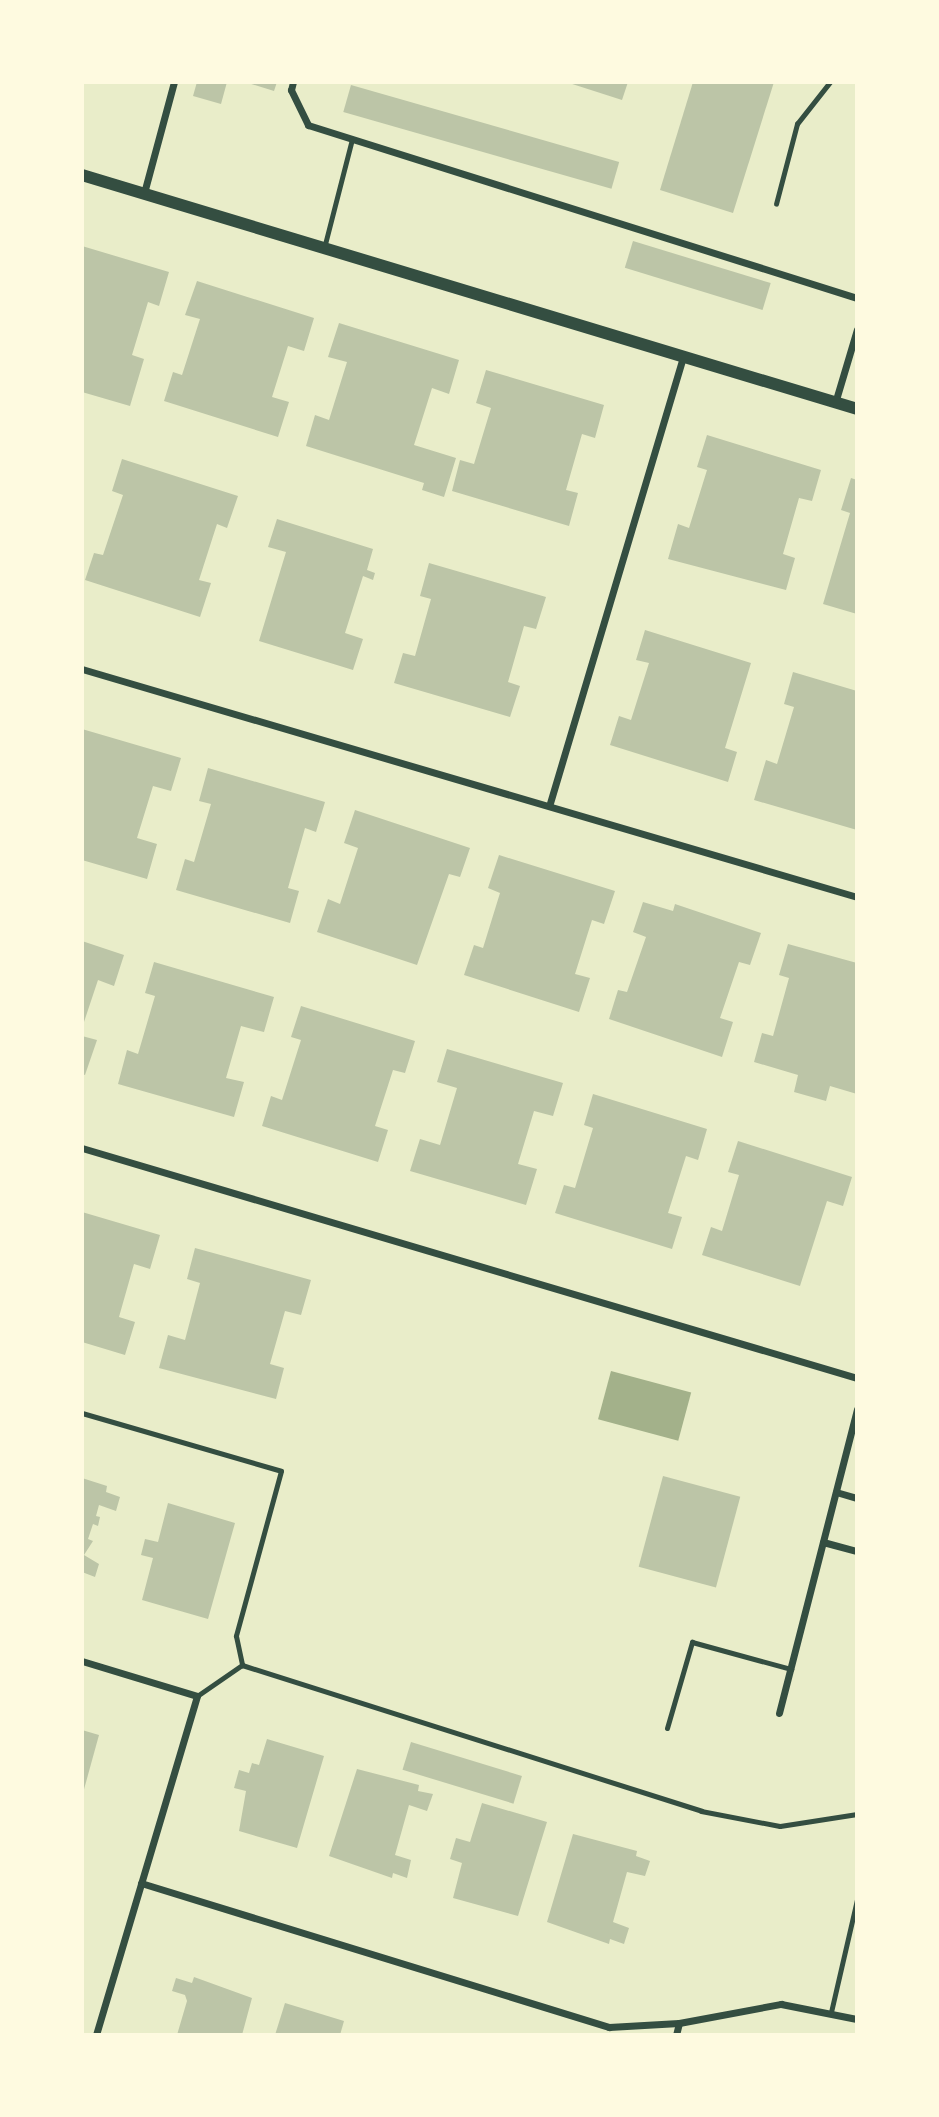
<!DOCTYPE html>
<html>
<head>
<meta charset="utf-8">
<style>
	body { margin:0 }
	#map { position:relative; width:939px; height:2117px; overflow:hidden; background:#e9edc9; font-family:"Asap Condensed",sans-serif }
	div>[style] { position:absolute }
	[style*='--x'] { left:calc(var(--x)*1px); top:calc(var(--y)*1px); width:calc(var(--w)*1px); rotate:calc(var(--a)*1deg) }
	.water>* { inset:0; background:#a3b18a; transform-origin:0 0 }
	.building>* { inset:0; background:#bcc5a7; transform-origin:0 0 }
	.path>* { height:4.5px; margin:-2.25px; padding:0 2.25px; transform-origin:2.25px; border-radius:2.25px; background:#344e41 }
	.service>* { height:5px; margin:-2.5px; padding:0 2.5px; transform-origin:2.5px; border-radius:2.5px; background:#344e41 }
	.minor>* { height:7px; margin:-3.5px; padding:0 3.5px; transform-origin:3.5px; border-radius:3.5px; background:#344e41 }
	.tertiary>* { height:12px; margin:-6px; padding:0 6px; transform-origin:6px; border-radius:6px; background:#344e41 }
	span { translate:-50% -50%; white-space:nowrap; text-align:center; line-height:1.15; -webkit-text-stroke:5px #fefae0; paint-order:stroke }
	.frame { position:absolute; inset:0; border:84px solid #fefae0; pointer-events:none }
</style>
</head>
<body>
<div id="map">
	<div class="water">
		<i style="left:611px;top:1371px;width:83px;height:50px;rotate:15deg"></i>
	</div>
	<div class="building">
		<i style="clip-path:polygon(197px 82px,227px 82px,221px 104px,193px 96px)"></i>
		<i style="clip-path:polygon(245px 82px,277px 82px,274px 91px)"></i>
		<i style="clip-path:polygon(566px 82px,628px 82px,622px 100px)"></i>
		<i style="clip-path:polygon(693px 82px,774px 82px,733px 213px,660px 190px)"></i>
		<i style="left:351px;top:85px;width:279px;height:28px;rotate:16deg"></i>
		<i style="left:633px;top:241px;width:144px;height:28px;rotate:17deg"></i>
		<i style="clip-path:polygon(82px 246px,169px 272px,159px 306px,148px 302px,132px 355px,144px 359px,130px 406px,82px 392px)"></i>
		<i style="clip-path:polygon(197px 281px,314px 318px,304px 351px,288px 346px,272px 397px,289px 402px,278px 437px,164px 401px,173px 372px,182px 375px,200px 319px,185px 315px)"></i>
		<i style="clip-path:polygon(339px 323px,459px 360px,449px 394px,432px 388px,414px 445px,456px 458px,444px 497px,422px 490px,424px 483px,306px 446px,315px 415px,329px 420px,347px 362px,328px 357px)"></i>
		<i style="clip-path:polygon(486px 370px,604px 405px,595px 438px,582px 434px,566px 490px,578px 493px,569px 526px,452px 491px,460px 460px,474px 464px,491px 408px,476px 403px)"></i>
		<i style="clip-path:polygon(707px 435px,821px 470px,812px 501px,799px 498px,783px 554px,795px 558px,786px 590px,668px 559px,678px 524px,689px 528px,707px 470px,697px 467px)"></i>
		<i style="clip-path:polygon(122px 459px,238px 496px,227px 528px,217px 524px,199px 580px,211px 583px,200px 617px,85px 580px,94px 553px,103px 555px,123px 495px,112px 491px)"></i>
		<i style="clip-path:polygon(851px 478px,857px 480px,857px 614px,823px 604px,850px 513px,841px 510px)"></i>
		<i style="clip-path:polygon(277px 519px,373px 549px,367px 570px,375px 573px,373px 580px,363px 576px,345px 633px,363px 639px,353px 670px,259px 641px,286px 552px,268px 547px)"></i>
		<i style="clip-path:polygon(429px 563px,546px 597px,536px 629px,524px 626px,508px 682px,520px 686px,510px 717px,394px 683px,403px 653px,415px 656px,431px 599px,420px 596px)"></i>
		<i style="clip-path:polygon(645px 630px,751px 663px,725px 748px,737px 752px,728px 782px,610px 745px,619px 716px,631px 720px,649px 663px,636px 660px)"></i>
		<i style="clip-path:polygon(793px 672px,857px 691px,857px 830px,754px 800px,766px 760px,777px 764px,794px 707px,784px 704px)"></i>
		<i style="clip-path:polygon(82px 729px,181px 758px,171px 791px,153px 786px,137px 838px,157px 844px,147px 879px,82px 860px)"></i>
		<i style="clip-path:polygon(208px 768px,325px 802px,316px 832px,305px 828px,288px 888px,299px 891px,290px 923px,176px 890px,185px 859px,194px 862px,211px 804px,199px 801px)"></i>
		<i style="clip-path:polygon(355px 810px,470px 848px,460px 877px,449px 874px,417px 965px,317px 932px,328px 899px,340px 904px,358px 848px,344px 843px)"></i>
		<i style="clip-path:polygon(499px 855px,615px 891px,604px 924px,592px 920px,575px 974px,590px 978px,579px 1012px,464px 975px,474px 945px,483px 948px,500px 893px,488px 888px)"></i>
		<i style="clip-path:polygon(643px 902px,673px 911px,675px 904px,761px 933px,750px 965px,739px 962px,720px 1018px,733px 1022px,722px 1057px,609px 1019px,618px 990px,627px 992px,646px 937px,633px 932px)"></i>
		<i style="clip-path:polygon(82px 941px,124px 955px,114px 986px,98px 980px,83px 1025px)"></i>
		<i style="clip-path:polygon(788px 944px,857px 963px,857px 1094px,830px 1086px,826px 1101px,794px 1092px,798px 1075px,754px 1062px,762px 1033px,773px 1036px,789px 978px,779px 975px)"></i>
		<i style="clip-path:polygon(154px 962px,274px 997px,264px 1032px,241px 1026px,226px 1078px,244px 1082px,234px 1117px,118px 1084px,127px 1050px,138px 1054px,155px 996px,145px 993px)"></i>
		<i style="clip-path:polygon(301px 1006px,415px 1041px,405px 1073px,393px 1070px,375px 1126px,388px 1130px,378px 1162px,262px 1126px,271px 1096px,282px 1100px,301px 1040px,291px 1037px)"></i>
		<i style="clip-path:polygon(82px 1036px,97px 1040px,85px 1075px,82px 1074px)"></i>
		<i style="clip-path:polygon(447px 1049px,563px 1083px,553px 1116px,534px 1111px,518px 1164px,537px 1169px,526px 1205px,410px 1171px,420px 1139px,440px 1145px,457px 1088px,437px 1082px)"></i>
		<i style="clip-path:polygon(593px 1094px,707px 1129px,698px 1160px,686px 1156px,668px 1213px,682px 1217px,672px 1249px,555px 1213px,564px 1185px,575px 1188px,593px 1128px,584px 1125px)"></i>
		<i style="clip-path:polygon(738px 1141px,852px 1177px,843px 1206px,827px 1201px,800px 1286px,702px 1255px,711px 1227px,722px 1231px,739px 1175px,728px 1172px)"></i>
		<i style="clip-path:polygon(82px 1212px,160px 1235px,150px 1269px,134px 1264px,119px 1317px,135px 1322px,125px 1355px,82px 1342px)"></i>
		<i style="clip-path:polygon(195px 1248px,311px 1280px,301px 1315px,285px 1311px,270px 1364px,284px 1368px,276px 1399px,159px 1368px,168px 1335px,185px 1340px,200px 1283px,187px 1279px)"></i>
		<i style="left:663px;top:1476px;width:80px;height:94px;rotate:15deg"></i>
		<i style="clip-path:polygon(82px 1478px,107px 1486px,106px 1492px,120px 1497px,116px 1511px,99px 1505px,96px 1516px,100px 1517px,98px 1526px,93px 1524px,88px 1539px,93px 1541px,84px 1555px,99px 1564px,95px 1577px,82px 1572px)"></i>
		<i style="clip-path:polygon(168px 1503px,235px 1523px,208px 1619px,142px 1600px,153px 1558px,141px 1555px,145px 1539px,158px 1542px)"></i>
		<i style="clip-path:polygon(82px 1730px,99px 1735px,83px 1793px,82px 1793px)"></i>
		<i style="clip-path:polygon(267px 1739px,324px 1756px,297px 1848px,239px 1831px,246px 1791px,234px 1788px,239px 1770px,249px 1773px,252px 1763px,259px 1765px)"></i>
		<i style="left:411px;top:1742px;width:116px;height:29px;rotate:17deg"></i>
		<i style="clip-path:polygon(357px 1769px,419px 1785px,418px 1791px,433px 1794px,427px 1811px,409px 1805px,395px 1855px,411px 1860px,407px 1878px,393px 1873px,392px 1878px,329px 1856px)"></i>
		<i style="clip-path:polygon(482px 1803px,547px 1822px,518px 1916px,453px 1898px,462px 1863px,450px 1859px,456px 1838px,470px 1842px)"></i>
		<i style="clip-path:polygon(573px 1834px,637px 1851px,636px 1856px,650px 1861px,645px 1876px,627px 1872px,613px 1922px,629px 1928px,624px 1944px,610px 1939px,609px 1944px,547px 1922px)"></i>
		<i style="clip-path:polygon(194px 1977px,252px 1998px,242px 2035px,177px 2035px,187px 2001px,185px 1995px,172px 1991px,176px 1978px,192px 1983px)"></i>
		<i style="clip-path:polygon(285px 2003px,344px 2021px,340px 2035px,275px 2035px)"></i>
	</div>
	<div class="path">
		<i style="--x:776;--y:204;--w:83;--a:-75.3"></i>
		<i style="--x:797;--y:124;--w:53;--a:-51.8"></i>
	</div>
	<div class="service">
		<i style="--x:324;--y:248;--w:113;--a:-75.6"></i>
		<i style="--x:82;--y:1413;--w:207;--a:16.2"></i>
		<i style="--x:281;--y:1471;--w:171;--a:105.3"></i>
		<i style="--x:236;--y:1636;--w:30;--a:78"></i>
		<i style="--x:197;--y:1696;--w:55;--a:-34.6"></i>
		<i style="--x:242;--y:1665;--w:482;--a:17.6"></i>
		<i style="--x:701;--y:1811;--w:80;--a:10.8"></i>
		<i style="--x:780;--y:1826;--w:78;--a:-8.9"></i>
		<i style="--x:667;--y:1728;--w:90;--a:-73.8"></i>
		<i style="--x:692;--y:1642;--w:103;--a:15.3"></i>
		<i style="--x:831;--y:2012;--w:116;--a:-77"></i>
	</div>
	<div class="minor">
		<i style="--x:293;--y:82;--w:8;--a:104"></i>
		<i style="--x:291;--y:90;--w:39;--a:64"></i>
		<i style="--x:308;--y:125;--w:576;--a:17.49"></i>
		<i style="--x:144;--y:193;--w:115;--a:-74.9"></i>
		<i style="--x:835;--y:403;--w:77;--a:-73.4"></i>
		<i style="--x:82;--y:669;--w:808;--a:16.39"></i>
		<i style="--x:550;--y:803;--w:465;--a:-73.4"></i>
		<i style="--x:82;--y:1148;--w:808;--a:16.53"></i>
		<i style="--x:836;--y:1492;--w:22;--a:16"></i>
		<i style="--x:823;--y:1542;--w:35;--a:15"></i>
		<i style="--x:82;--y:1661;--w:120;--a:16.9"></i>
		<i style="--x:197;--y:1696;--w:354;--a:106.6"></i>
		<i style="--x:779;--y:1713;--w:314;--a:-75.6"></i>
		<i style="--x:141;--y:1883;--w:490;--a:17.1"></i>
		<i style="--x:609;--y:2027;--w:70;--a:-3.3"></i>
		<i style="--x:679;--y:2023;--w:104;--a:-10.6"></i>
		<i style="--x:781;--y:2004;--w:77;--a:11.2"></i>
		<i style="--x:676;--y:2035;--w:12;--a:-76"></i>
	</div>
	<div class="tertiary">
		<i style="--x:82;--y:175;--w:810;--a:16.8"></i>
	</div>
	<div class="frame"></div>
</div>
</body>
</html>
